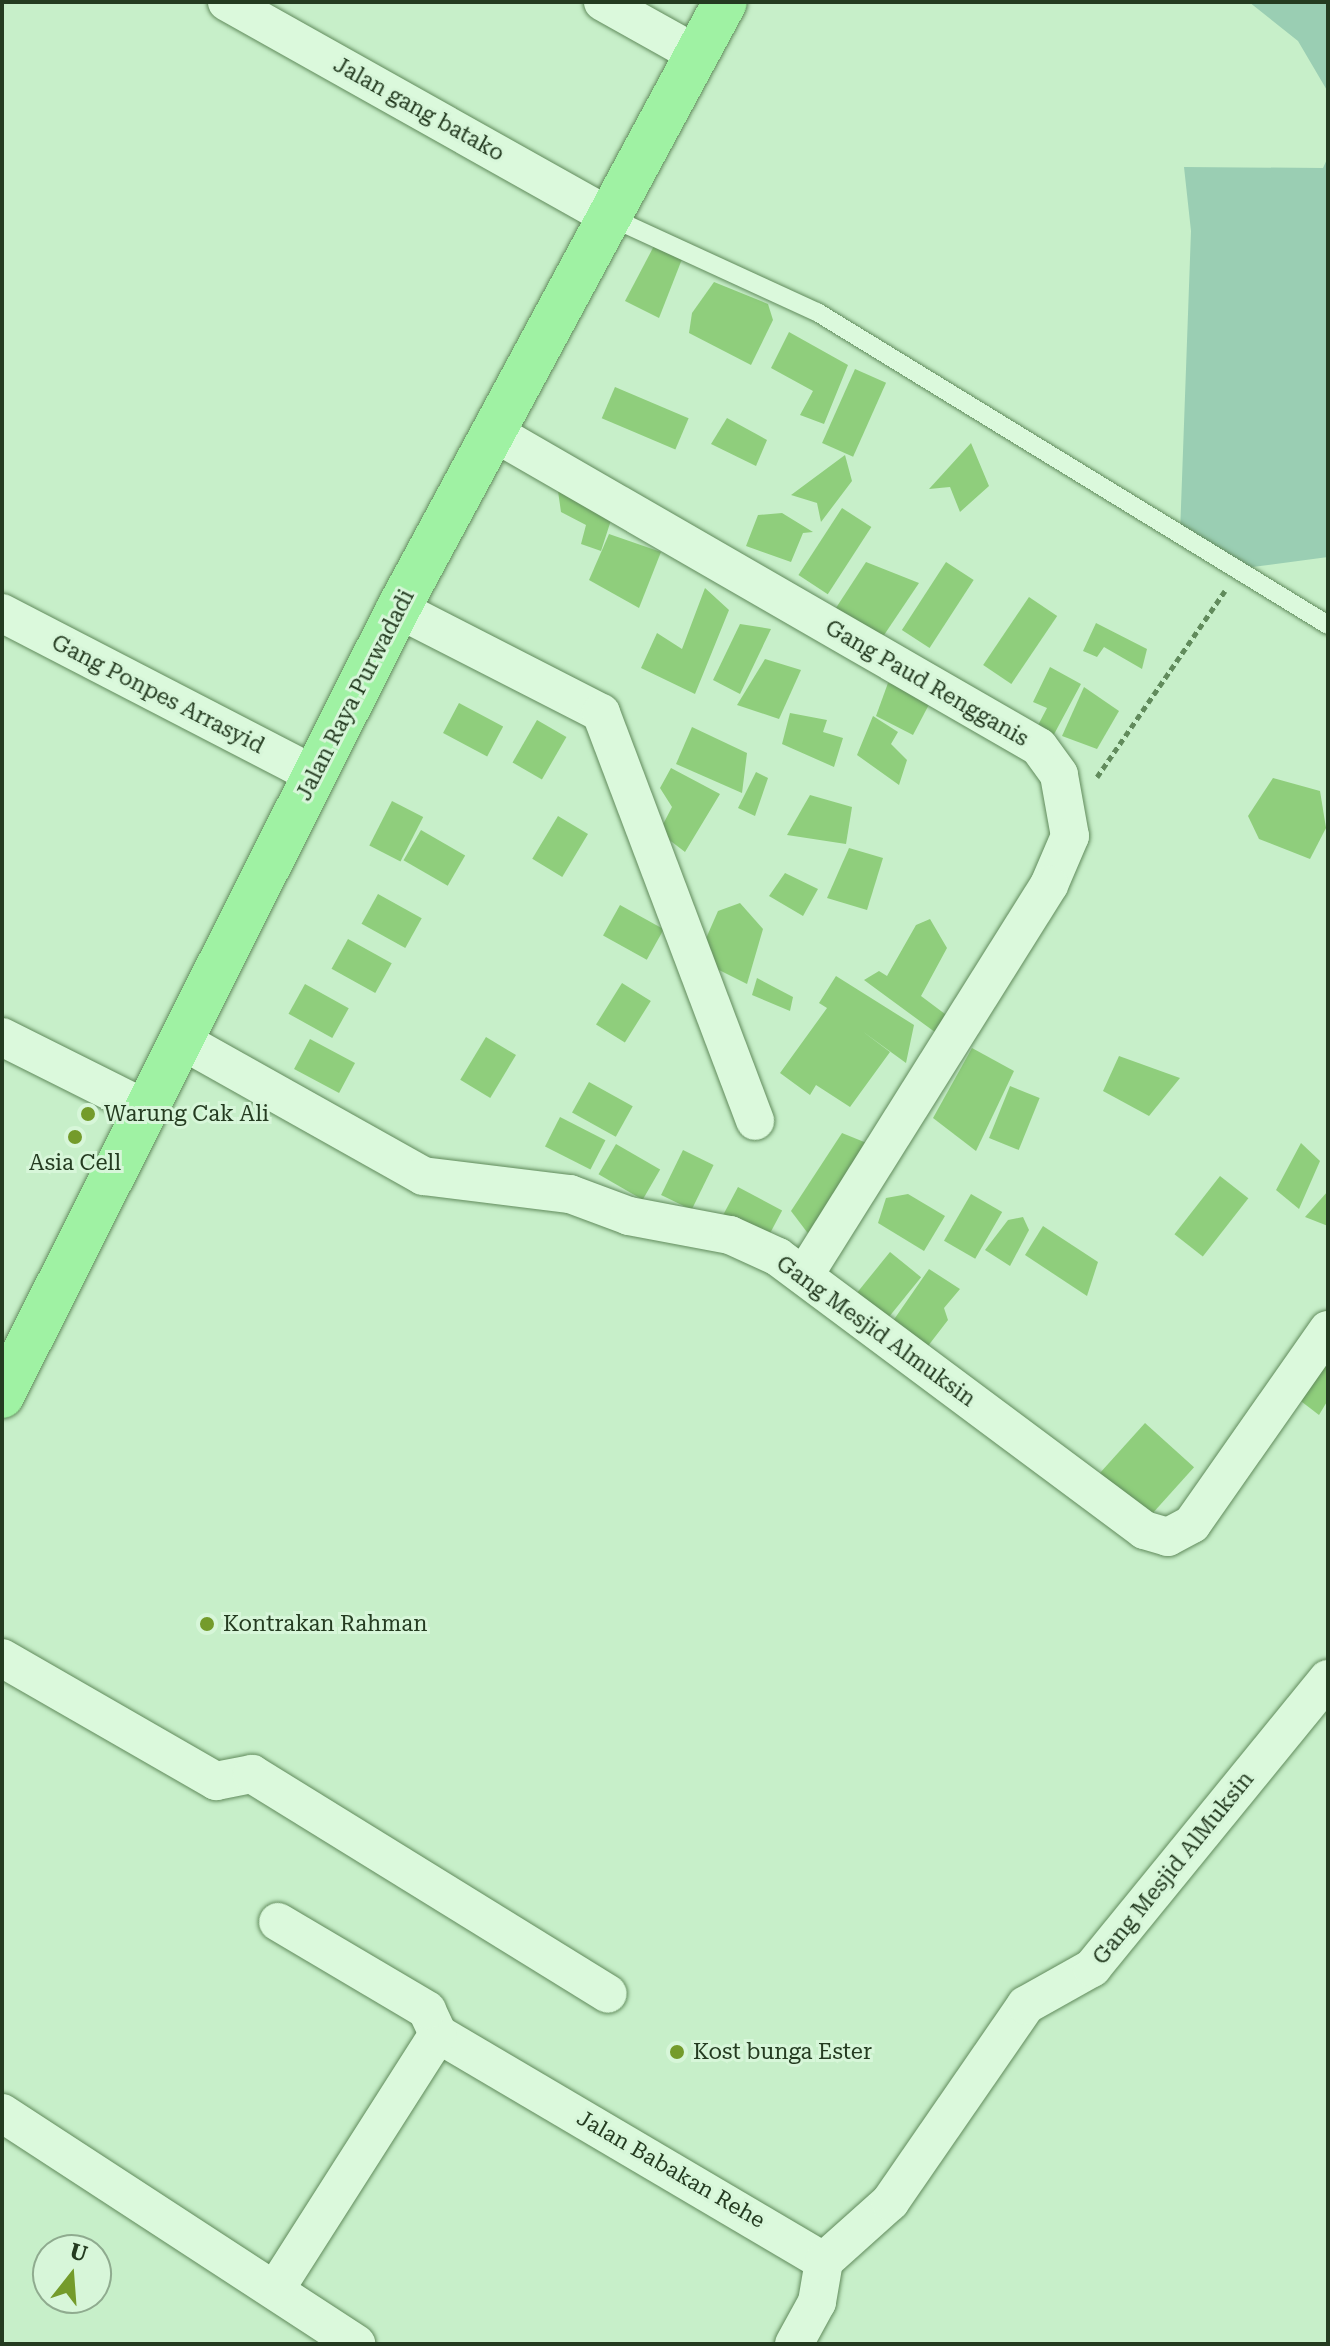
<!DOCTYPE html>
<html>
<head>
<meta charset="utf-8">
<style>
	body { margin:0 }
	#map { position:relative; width:1330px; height:2346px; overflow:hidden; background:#c7efc9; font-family:"Roboto Serif",serif }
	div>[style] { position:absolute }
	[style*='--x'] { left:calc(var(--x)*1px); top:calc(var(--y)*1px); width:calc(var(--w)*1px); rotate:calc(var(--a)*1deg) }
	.green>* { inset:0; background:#9aceb3 }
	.building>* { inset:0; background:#8fce7c; transform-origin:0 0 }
	.path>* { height:5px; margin-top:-2.5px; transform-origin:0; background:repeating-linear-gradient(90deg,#618b5c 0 6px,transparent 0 10px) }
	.roads { filter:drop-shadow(0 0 2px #618b5c) drop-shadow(0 0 2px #618b5c) }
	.lane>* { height:18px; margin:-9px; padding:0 9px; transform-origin:9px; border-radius:9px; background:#dbf9dc }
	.street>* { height:38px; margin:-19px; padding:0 19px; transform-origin:19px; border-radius:19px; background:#dbf9dc }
	.primary>* { height:44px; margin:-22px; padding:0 22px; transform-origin:22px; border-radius:22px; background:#9ff2a3 }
	.dots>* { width:22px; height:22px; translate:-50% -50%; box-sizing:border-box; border:4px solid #d7f6d9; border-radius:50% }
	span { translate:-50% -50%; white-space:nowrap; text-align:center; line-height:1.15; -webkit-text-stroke:6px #d7f6d9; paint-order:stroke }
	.street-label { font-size:22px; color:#243b20 }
	.poi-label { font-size:22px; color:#243b20 }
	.left { translate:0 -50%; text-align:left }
	.frame { position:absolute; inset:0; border:4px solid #243b20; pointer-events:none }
	.north { position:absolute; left:32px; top:2234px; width:80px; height:80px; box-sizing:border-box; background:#d7f6d9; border:2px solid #8fab8f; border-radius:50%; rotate:17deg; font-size:22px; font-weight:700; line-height:32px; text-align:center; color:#243b20 }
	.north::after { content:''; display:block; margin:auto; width:28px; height:36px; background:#749b2b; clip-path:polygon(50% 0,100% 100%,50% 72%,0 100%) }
</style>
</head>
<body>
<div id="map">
	<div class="green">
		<i style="clip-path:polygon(1249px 2px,1328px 2px,1328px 92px,1298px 41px)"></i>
		<i style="clip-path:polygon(1328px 157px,1328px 557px,1237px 569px,1180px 534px,1191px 231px,1184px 167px,1323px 168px)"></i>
	</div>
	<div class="building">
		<i style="clip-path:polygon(655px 244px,684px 254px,659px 318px,625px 301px)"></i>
		<i style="clip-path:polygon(714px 282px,768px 304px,773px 320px,751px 365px,689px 333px,692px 313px)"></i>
		<i style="clip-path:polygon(789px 332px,848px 365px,824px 424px,800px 415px,813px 391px,771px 368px)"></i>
		<i style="left:855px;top:369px;width:34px;height:81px;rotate:24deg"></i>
		<i style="left:615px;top:387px;width:80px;height:34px;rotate:23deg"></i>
		<i style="clip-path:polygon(727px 418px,767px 440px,756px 466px,711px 444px)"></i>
		<i style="clip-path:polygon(971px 443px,989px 486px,960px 512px,950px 487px,929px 489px)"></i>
		<i style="clip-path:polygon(845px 455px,852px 481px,821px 522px,817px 503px,791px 495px)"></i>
		<i style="clip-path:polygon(558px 491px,614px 511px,601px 551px,581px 544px,586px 525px,561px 512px)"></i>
		<i style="left:842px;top:508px;width:35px;height:80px;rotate:33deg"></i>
		<i style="clip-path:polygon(782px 513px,813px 532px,803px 533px,791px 562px,746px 546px,758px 515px)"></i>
		<i style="clip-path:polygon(609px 534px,661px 552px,639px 608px,589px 580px)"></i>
		<i style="clip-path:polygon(866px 562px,919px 583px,876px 647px,832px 614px)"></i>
		<i style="left:946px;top:562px;width:33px;height:81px;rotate:33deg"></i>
		<i style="clip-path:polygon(705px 588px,729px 610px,695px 694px,641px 668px,657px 633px,682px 649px)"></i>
		<i style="left:1029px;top:597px;width:34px;height:82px;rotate:34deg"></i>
		<i style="clip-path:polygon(1096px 623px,1147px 649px,1142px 669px,1104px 647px,1097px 657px,1083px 651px)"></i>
		<i style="clip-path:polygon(740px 624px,771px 629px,740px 694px,713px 680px)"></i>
		<i style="clip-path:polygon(765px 659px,801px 670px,779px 719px,737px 705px)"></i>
		<i style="clip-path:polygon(1050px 667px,1081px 684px,1052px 738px,1036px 729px,1047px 708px,1033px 702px)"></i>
		<i style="clip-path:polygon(888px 683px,935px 693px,913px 735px,876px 716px)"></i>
		<i style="clip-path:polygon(1084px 687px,1119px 711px,1097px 749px,1062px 736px)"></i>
		<i style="left:459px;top:703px;width:50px;height:34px;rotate:28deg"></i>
		<i style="clip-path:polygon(790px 713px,827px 720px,823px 732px,843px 738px,834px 767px,782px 744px)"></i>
		<i style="clip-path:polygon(873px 716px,898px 732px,891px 744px,907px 760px,899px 785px,857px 755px)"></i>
		<i style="left:537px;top:720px;width:34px;height:49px;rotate:30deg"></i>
		<i style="clip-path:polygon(692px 727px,747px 753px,742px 793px,676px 764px)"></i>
		<i style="clip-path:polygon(671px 768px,720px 794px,685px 852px,659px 832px,672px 807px,660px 788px)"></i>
		<i style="clip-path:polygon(756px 772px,768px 778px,755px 816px,738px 808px)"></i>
		<i style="clip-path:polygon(1273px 778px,1320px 791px,1326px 828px,1310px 859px,1259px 839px,1248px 816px)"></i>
		<i style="clip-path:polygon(810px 795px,852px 807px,846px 844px,787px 835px)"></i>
		<i style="left:392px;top:801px;width:35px;height:50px;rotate:27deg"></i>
		<i style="left:558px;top:816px;width:35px;height:50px;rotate:31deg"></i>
		<i style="left:421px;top:830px;width:51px;height:35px;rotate:30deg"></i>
		<i style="clip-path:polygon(849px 848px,883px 858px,867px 910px,827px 898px)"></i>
		<i style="clip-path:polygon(785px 873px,818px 889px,803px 916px,769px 896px)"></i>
		<i style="left:378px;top:894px;width:50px;height:34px;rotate:29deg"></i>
		<i style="clip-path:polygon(740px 903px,763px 929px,747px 984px,697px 959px,718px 911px)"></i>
		<i style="left:620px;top:905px;width:50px;height:35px;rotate:29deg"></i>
		<i style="clip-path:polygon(930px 919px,947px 948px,921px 996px,953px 1020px,943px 1038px,864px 980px,879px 971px,887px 976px,916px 925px)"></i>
		<i style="left:348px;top:939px;width:50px;height:34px;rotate:29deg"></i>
		<i style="clip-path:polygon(836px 976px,914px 1025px,906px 1063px,862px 1031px,890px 1052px,850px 1107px,816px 1085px,810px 1095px,780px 1073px,827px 1008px,819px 1003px)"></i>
		<i style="clip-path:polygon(757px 978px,793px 997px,790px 1011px,752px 995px)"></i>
		<i style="left:622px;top:983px;width:34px;height:49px;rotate:32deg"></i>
		<i style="left:305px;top:984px;width:50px;height:34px;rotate:29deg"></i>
		<i style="left:486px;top:1037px;width:35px;height:50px;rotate:31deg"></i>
		<i style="left:310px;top:1039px;width:51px;height:34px;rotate:28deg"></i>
		<i style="clip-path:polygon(972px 1048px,1014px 1071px,976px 1151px,933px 1118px)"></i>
		<i style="clip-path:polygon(1119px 1056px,1180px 1078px,1149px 1116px,1103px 1091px)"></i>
		<i style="left:589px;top:1082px;width:50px;height:35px;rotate:29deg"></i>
		<i style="left:1010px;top:1086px;width:32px;height:56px;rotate:22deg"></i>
		<i style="left:560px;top:1117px;width:51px;height:33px;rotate:27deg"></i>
		<i style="clip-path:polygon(842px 1133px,879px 1148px,816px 1244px,791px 1211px)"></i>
		<i style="clip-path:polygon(1301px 1143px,1320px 1161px,1299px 1209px,1276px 1190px)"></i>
		<i style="left:616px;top:1144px;width:51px;height:35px;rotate:30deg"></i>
		<i style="left:683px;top:1150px;width:34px;height:50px;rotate:26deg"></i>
		<i style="left:1220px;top:1176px;width:36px;height:74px;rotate:38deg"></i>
		<i style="left:738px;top:1187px;width:50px;height:34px;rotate:28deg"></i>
		<i style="clip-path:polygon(1328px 1191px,1328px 1226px,1305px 1217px)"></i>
		<i style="clip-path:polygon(908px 1194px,945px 1216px,924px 1251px,878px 1223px,886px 1198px)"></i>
		<i style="left:971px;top:1194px;width:36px;height:54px;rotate:30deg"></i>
		<i style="clip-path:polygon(1023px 1217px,1029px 1230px,1010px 1266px,985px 1250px,1008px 1220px)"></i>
		<i style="clip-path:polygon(1043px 1226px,1098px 1262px,1087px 1296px,1025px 1255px)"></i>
		<i style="left:890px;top:1252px;width:40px;height:64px;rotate:39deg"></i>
		<i style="clip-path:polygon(929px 1269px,960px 1289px,944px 1308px,948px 1320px,918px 1359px,886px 1331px)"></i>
		<i style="clip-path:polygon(1328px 1361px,1328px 1400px,1319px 1415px,1289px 1392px)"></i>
		<i style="left:1145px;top:1423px;width:66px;height:69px;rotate:42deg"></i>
	</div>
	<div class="path">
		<i style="--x:1097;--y:777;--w:226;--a:-55.5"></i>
	</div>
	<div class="roads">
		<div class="lane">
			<i style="--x:610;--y:217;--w:228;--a:24.7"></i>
			<i style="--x:817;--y:312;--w:599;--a:31.49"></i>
		</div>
		<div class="street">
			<i style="--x:227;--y:2;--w:439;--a:29.3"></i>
			<i style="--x:603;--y:2;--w:107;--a:29.2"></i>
			<i style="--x:493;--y:432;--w:630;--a:29.98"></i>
			<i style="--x:1039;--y:747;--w:34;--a:54"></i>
			<i style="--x:1059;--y:775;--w:62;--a:79.8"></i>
			<i style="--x:1070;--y:836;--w:53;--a:113.2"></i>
			<i style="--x:1049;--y:885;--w:461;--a:122.1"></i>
			<i style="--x:398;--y:609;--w:228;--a:27.1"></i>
			<i style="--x:601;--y:713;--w:436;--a:69.3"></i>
			<i style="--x:2;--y:613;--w:352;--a:27.4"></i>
			<i style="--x:2;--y:1037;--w:161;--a:26.6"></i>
			<i style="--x:181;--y:1040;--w:278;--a:29.3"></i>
			<i style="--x:423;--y:1176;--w:148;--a:7"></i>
			<i style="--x:570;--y:1194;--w:63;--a:20.4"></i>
			<i style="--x:629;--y:1216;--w:103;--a:10.7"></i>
			<i style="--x:730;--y:1235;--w:53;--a:24.6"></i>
			<i style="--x:778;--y:1257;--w:457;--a:36.7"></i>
			<i style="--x:1144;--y:1530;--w:25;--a:16"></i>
			<i style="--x:1168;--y:1537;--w:27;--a:-28"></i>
			<i style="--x:1192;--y:1524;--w:237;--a:-55"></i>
			<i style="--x:2;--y:1658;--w:247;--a:29.9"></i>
			<i style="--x:216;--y:1781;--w:37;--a:-11"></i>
			<i style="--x:252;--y:1774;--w:418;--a:31.7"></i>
			<i style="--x:438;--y:2034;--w:448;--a:30.5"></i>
			<i style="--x:824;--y:2261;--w:42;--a:99.7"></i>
			<i style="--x:817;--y:2302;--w:48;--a:118.7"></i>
			<i style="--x:2;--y:2113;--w:423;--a:33.1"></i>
			<i style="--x:824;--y:2261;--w:89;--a:-41.8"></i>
			<i style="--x:890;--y:2202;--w:239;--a:-55.4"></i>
			<i style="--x:1026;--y:2005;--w:76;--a:-29.3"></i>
			<i style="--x:1092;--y:1968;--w:373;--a:-50.8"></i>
			<i style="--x:275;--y:2290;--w:303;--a:-57.5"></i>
			<i style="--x:438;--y:2034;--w:26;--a:-115"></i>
			<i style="--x:427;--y:2010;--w:173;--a:-149.4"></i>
		</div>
		<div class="primary">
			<i style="--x:2;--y:1396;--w:881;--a:-63.29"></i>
			<i style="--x:398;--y:609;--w:689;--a:-61.69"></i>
		</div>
	</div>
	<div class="dots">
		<i style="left:88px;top:1114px;background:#749b2b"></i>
		<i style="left:75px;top:1137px;background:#749b2b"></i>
		<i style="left:207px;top:1624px;background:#749b2b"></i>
		<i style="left:677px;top:2052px;background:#749b2b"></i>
	</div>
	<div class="street-label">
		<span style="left:419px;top:109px;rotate:29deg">Jalan gang batako</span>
		<span style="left:927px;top:683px;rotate:30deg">Gang Paud Rengganis</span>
		<span style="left:158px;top:694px;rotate:27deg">Gang Ponpes Arrasyid</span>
		<span style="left:355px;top:695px;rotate:-63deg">Jalan Raya Purwadadi</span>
		<span style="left:876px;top:1331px;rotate:36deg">Gang Mesjid Almuksin</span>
		<span style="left:1173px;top:1868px;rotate:-51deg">Gang Mesjid AlMuksin</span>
		<span style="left:671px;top:2169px;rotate:30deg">Jalan Babakan Rehe</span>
	</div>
	<div class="poi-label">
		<span class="left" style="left:104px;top:1114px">Warung Cak Ali</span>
		<span style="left:75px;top:1163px">Asia Cell</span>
		<span class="left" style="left:223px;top:1624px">Kontrakan Rahman</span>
		<span class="left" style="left:693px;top:2052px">Kost bunga Ester</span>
	</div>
	<div class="frame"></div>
	<div class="north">U</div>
</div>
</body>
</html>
